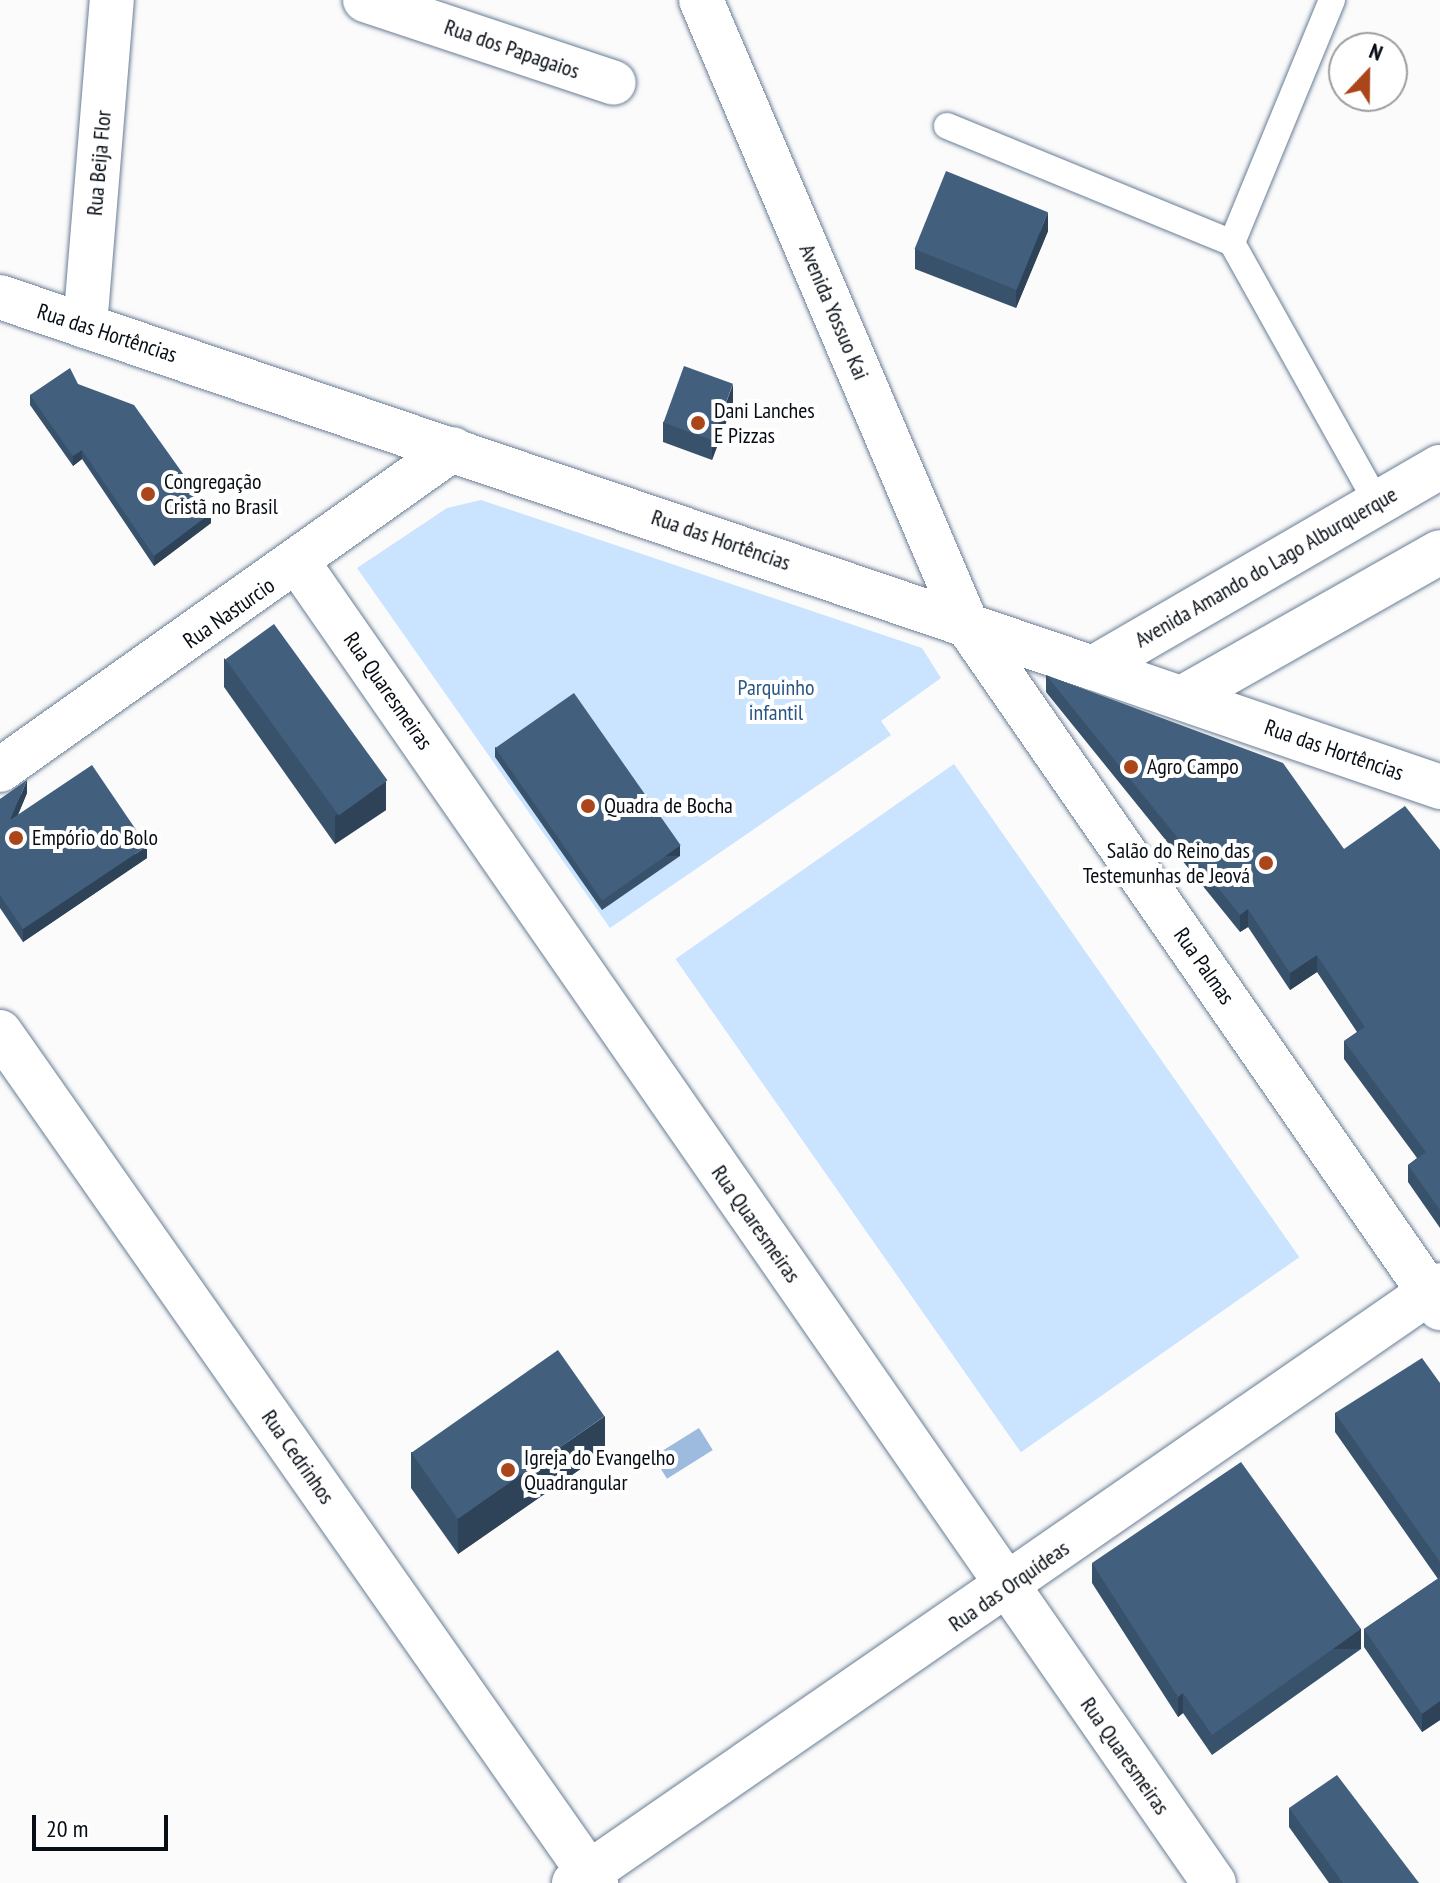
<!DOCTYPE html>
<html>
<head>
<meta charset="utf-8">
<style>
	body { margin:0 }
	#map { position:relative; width:1440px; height:1883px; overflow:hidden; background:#fbfbfb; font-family:"PT Sans Narrow",sans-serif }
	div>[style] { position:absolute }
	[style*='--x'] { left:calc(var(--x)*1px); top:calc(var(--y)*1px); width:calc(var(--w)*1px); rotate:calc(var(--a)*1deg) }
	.green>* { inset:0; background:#cae3ff; transform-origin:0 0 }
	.water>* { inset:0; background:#9cbbde; transform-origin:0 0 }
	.roads { filter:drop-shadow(0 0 2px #6a7e95) drop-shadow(0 0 2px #6a7e95) }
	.service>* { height:26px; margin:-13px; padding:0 13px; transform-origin:13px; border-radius:13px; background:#fff }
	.minor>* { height:44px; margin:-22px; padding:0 22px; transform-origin:22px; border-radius:22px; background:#fff }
	.tertiary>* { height:44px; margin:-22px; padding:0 22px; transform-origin:22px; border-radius:22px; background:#fff }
	.wall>* { inset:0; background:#39526c }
	.shaded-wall>* { inset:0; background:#2e4258; transform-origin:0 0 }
	.building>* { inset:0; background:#425f7e; transform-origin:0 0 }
	.dots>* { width:22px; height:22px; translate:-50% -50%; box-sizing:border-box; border:4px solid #fff; border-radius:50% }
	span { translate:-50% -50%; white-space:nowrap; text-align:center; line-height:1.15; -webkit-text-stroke:8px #fff; paint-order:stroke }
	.street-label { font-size:22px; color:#060d15 }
	.poi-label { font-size:22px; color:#060d15 }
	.left { translate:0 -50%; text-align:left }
	.right { translate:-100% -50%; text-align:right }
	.park-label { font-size:22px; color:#295684 }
	.north { position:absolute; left:1328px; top:32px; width:80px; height:80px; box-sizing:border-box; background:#fff; border:2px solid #9b9ea1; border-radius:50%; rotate:22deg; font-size:22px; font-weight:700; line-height:32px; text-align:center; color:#060d15 }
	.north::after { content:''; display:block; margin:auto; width:28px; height:36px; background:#ab451a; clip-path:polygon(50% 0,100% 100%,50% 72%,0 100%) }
	.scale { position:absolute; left:32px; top:1815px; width:136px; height:36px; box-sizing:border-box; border:4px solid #060d15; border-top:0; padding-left:10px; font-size:24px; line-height:28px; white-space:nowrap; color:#060d15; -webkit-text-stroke:6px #fff; paint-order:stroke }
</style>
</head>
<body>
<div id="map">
	<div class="green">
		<i style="clip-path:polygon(481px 500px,922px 648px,941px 678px,881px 721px,891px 735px,610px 928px,357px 568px,447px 508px)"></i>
		<i style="left:954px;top:764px;width:602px;height:340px;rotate:55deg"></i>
	</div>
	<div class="water">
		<i style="left:699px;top:1428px;width:26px;height:54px;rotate:58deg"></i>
	</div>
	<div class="roads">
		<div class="service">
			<i style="--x:1332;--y:0;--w:263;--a:112.4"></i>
			<i style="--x:1232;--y:243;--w:297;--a:60.8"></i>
			<i style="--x:947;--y:126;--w:308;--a:22.3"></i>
		</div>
		<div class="minor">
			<i style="--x:365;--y:0;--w:262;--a:18.4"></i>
			<i style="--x:701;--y:0;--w:679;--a:66.95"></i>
			<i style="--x:967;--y:625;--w:831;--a:55.3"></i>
			<i style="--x:0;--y:297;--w:1154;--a:18.75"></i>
			<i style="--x:85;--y:326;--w:327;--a:-85.3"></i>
			<i style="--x:299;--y:564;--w:1605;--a:55.25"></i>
			<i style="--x:0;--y:770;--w:555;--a:-35.32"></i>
			<i style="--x:0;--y:1032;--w:1039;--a:54.99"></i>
			<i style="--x:574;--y:1883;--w:1052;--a:-34.63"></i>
		</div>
		<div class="tertiary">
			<i style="--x:1093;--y:668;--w:401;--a:-30.1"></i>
			<i style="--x:1093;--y:668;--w:367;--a:18.9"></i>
			<i style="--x:1182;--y:698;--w:296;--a:-29.5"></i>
		</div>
	</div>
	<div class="wall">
		<i style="clip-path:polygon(1048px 231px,1016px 308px,915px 269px,915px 249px)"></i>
		<i style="clip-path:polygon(78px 384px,211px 523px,154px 566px,82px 459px,73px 466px,30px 405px,30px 395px)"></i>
		<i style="clip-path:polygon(733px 404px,712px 460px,663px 442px,663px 422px)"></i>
		<i style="clip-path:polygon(224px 658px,386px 810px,335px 844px,224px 687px)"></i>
		<i style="clip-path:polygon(1046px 675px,1344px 849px,1440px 850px,1440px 1228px,1408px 1182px,1408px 1165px,1417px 1158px,1344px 1059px,1344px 1041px,1357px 1032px,1317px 972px,1290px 990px,1248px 927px,1240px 932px,1046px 692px)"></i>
		<i style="clip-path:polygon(495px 747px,680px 856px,602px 910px,495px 757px)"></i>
		<i style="clip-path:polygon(27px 793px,18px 815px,147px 858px,23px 942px,0 908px,0 799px)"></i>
		<i style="clip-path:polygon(1440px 1383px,1440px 1720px,1422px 1732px,1364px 1647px,1364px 1629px,1438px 1579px,1335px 1432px,1335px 1413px)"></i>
		<i style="clip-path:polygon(411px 1452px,605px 1452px,458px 1554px,411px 1488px)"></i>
		<i style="clip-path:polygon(1092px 1563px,1361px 1649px,1212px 1755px,1183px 1713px,1178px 1717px,1092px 1583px)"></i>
		<i style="clip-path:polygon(1289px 1808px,1419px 1883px,1329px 1883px,1289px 1827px)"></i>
	</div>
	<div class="shaded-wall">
		<i style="clip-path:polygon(1048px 212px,1048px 231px,1016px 308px,1016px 289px)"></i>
		<i style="clip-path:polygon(733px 384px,733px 404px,712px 460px,712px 441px)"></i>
		<i style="clip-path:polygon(82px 450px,82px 459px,73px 466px,73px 456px)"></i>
		<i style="clip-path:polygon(211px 513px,211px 523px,154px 566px,154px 556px)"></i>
		<i style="clip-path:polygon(27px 780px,27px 793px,10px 833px,10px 820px)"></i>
		<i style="clip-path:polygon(386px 781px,386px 810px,335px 844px,335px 816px)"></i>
		<i style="clip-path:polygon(147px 846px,147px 858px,23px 942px,23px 929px)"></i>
		<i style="left:680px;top:846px;width:10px;height:95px;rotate:90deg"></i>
		<i style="clip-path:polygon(1248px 909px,1248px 927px,1240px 932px,1240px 915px)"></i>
		<i style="clip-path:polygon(1317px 955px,1317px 972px,1290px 990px,1290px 973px)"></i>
		<i style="clip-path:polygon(605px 1416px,605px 1452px,458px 1554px,458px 1518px)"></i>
		<i style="left:1361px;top:1629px;width:20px;height:183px;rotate:90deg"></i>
		<i style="clip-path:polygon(1183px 1693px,1183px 1713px,1178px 1717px,1178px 1697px)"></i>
		<i style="clip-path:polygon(1440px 1701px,1440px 1720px,1422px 1732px,1422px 1714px)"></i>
	</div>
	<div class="building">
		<i style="left:946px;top:171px;width:110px;height:84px;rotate:22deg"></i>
		<i style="left:684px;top:366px;width:52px;height:60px;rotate:20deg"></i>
		<i style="clip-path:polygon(70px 368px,78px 384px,134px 405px,211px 513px,154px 556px,82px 450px,73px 456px,30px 395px)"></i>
		<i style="left:274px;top:624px;width:193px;height:60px;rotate:54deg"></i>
		<i style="clip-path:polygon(1046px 675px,1283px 763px,1344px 849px,1405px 806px,1440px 850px,1440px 1210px,1408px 1165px,1426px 1152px,1344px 1041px,1365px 1027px,1317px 955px,1290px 973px,1248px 909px,1240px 915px)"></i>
		<i style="left:574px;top:693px;width:186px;height:96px;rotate:55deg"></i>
		<i style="clip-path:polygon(92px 765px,147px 846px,23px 929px,0 895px,0 799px,27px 780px,10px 820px)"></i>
		<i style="left:558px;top:1350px;width:81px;height:179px;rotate:55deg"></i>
		<i style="clip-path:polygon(1422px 1358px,1440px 1383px,1440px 1562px,1335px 1413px)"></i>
		<i style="clip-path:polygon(1241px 1462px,1361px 1629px,1212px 1735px,1183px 1693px,1178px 1697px,1092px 1563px)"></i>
		<i style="clip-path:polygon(1440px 1577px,1440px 1701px,1422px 1714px,1364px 1629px)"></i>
		<i style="clip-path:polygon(1337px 1775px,1419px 1883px,1343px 1883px,1289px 1808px)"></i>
	</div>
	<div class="dots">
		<i style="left:698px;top:423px;background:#ab451a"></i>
		<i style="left:148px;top:494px;background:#ab451a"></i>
		<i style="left:1131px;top:767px;background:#ab451a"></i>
		<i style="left:588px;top:806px;background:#ab451a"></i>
		<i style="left:16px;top:838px;background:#ab451a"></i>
		<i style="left:1266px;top:863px;background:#ab451a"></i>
		<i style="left:508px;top:1470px;background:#ab451a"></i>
	</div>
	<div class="street-label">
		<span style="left:512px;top:49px;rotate:19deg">Rua dos Papagaios</span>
		<span style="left:99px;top:163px;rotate:-85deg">Rua Beija Flor</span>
		<span style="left:834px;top:312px;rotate:67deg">Avenida Yossuo Kai</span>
		<span style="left:107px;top:333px;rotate:18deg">Rua das Hortências</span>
		<span style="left:721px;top:540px;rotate:19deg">Rua das Hortências</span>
		<span style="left:1266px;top:567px;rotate:-30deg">Avenida Amando do Lago Alburquerque</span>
		<span style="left:229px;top:613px;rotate:-35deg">Rua Nasturcio</span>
		<span style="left:388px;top:691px;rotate:55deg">Rua Quaresmeiras</span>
		<span style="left:1334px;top:750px;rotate:19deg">Rua das Hortências</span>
		<span style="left:1204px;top:966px;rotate:55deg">Rua Palmas</span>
		<span style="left:756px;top:1224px;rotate:55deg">Rua Quaresmeiras</span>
		<span style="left:298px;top:1457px;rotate:55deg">Rua Cedrinhos</span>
		<span style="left:1009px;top:1586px;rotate:-35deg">Rua das Orquídeas</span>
		<span style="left:1125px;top:1756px;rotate:55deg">Rua Quaresmeiras</span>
	</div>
	<div class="poi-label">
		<span class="left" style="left:714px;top:423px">Dani Lanches<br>E Pizzas</span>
		<span class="left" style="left:164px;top:494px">Congregação<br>Cristã no Brasil</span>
		<span class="left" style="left:1147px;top:767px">Agro Campo</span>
		<span class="left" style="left:604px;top:806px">Quadra de Bocha</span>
		<span class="left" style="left:32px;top:838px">Empório do Bolo</span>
		<span class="right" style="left:1250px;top:863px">Salão do Reino das<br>Testemunhas de Jeová</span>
		<span class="left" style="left:524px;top:1470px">Igreja do Evangelho<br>Quadrangular</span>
	</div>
	<div class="park-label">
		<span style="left:776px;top:700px">Parquinho<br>infantil</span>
	</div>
	<div class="north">N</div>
	<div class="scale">20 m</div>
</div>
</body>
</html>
